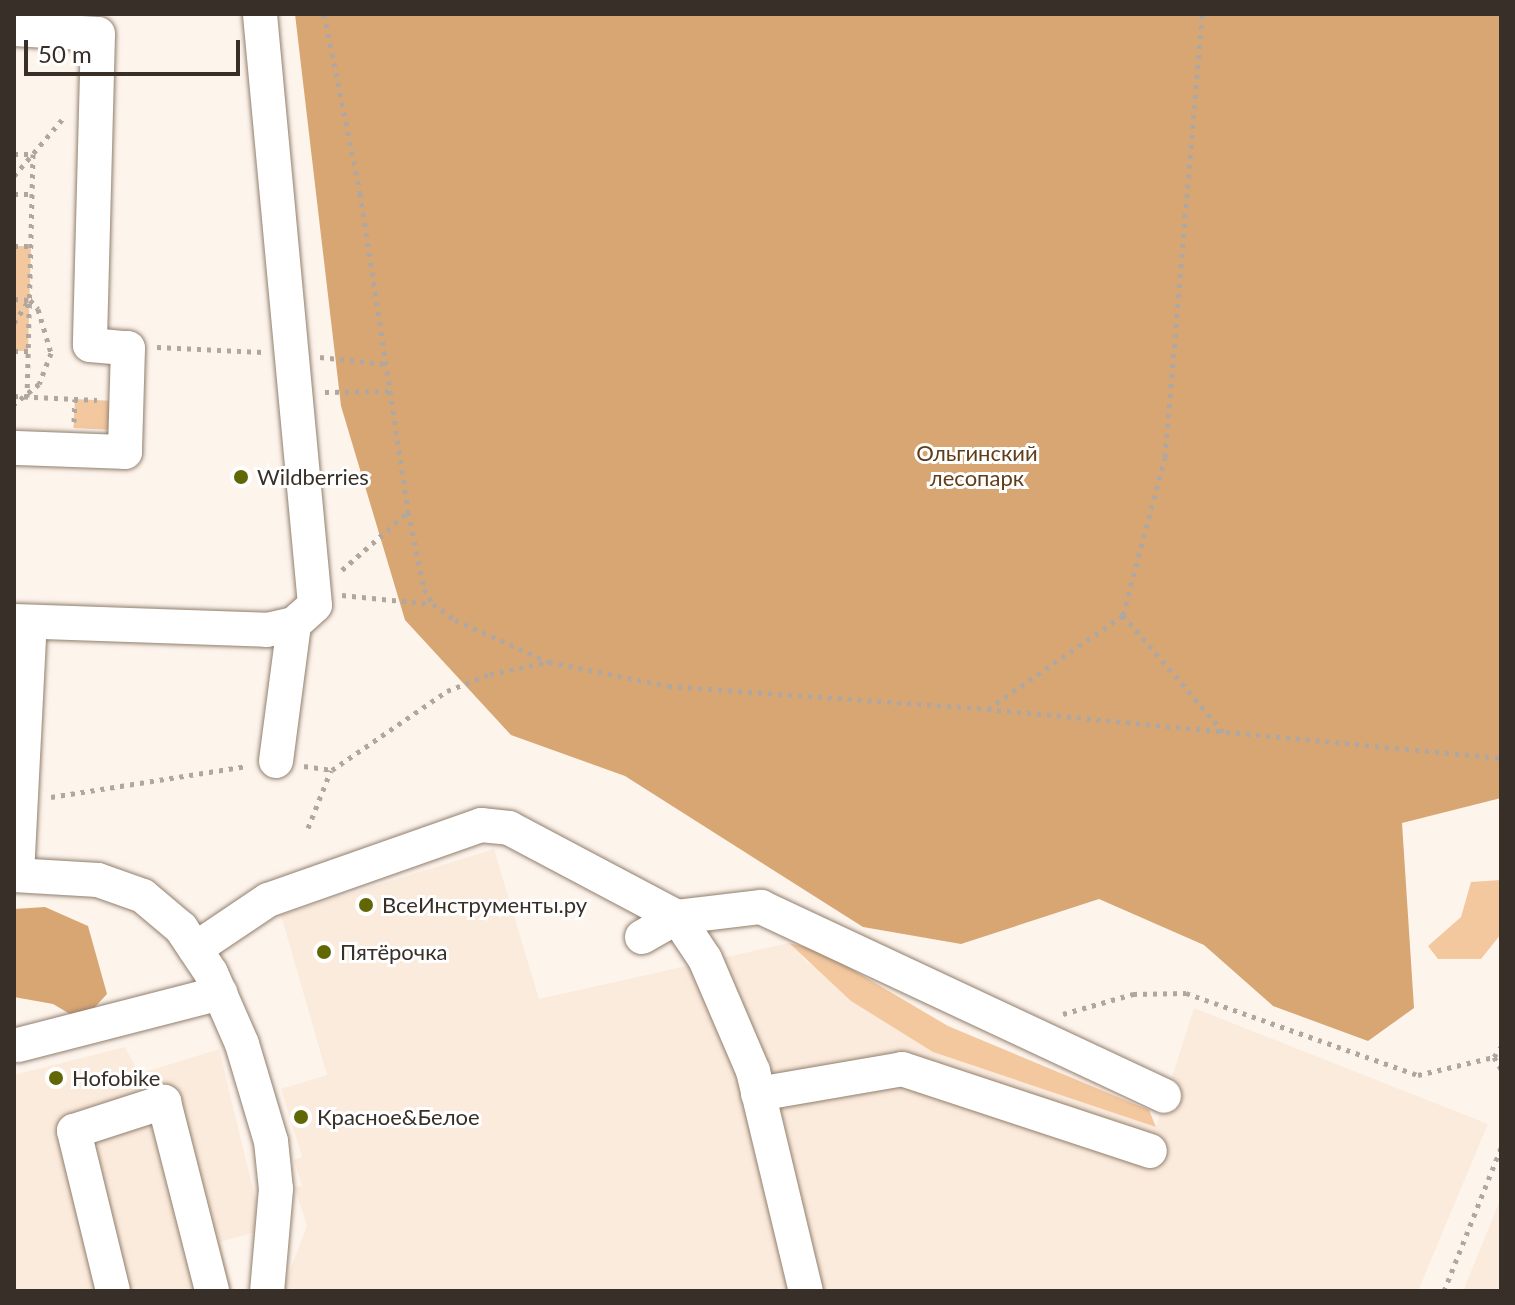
<!DOCTYPE html>
<html>
<head>
<meta charset="utf-8">
<style>
	body { margin:0 }
	#map { position:relative; width:1515px; height:1305px; overflow:hidden; background:#fdf4ec; font-family:Lato,sans-serif }
	div>[style] { position:absolute }
	[style*='--x'] { left:calc(var(--x)*1px); top:calc(var(--y)*1px); width:calc(var(--w)*1px); rotate:calc(var(--a)*1deg) }
	.built>* { inset:0; background:#fbebdc }
	.green>* { inset:0; background:#f3c89f; transform-origin:0 0 }
	.forest>* { inset:0; background:#d8a673 }
	.path>* { height:5px; margin-top:-2.5px; transform-origin:0; background:repeating-linear-gradient(90deg,#b0a8a0 0 4px,transparent 0 10px) }
	.roads { filter:drop-shadow(0 0 2px #917f6d) drop-shadow(0 0 2px #917f6d) }
	.minor>* { height:34px; margin:-17px; padding:0 17px; transform-origin:17px; border-radius:17px; background:#fff }
	.dots>* { width:22px; height:22px; translate:-50% -50%; box-sizing:border-box; border:4px solid #fff; border-radius:50% }
	span { translate:-50% -50%; white-space:nowrap; text-align:center; line-height:1.15; -webkit-text-stroke:6px #fff; paint-order:stroke }
	.park-label { font-size:22px; color:#613e18 }
	.poi-label { font-size:22px; color:#383028 }
	.left { translate:0 -50%; text-align:left }
	.frame { position:absolute; inset:0; border:16px solid #383028; pointer-events:none }
	.scale { position:absolute; left:24px; top:40px; width:216px; height:36px; box-sizing:border-box; border:4px solid #383028; border-top:0; padding-left:10px; font-size:24px; line-height:28px; white-space:nowrap; color:#383028; -webkit-text-stroke:6px #fff; paint-order:stroke }
</style>
</head>
<body>
<div id="map">
	<div class="built">
		<i style="clip-path:polygon(494px 849px,539px 999px,789px 943px,808px 963px,1156px 1127px,1194px 1008px,1488px 1124px,1418px 1291px,282px 1291px,307px 1226px,295px 1188px,302px 1186px,294px 1160px,302px 1157px,281px 1089px,327px 1075px,281px 915px)"></i>
		<i style="clip-path:polygon(125px 1047px,139px 1074px,219px 1049px,263px 1230px,220px 1242px,233px 1291px,14px 1291px,14px 1075px)"></i>
		<i style="clip-path:polygon(1501px 1198px,1501px 1291px,1463px 1291px)"></i>
	</div>
	<div class="green">
		<i style="clip-path:polygon(14px 246px,31px 246px,28px 351px,14px 351px)"></i>
		<i style="left:75px;top:399px;width:35px;height:29px;rotate:3deg"></i>
		<i style="clip-path:polygon(1501px 880px,1501px 934px,1481px 959px,1438px 959px,1428px 946px,1461px 917px,1471px 882px)"></i>
		<i style="clip-path:polygon(789px 943px,821px 951px,948px 1026px,1149px 1110px,1156px 1127px,933px 1052px,851px 1001px)"></i>
	</div>
	<div class="forest">
		<i style="clip-path:polygon(295px 14px,1501px 14px,1501px 798px,1402px 823px,1414px 1008px,1368px 1041px,1273px 1006px,1204px 945px,1099px 899px,961px 944px,863px 927px,625px 776px,511px 735px,405px 620px,341px 406px)"></i>
		<i style="clip-path:polygon(45px 907px,88px 926px,107px 994px,82px 1021px,53px 1004px,14px 997px,14px 909px)"></i>
	</div>
	<div class="path">
		<i style="--x:324;--y:14;--w:183;--a:78.6"></i>
		<i style="--x:360;--y:193;--w:323;--a:81.4"></i>
		<i style="--x:408;--y:512;--w:79;--a:78.3"></i>
		<i style="--x:424;--y:589;--w:17;--a:59"></i>
		<i style="--x:433;--y:604;--w:27;--a:36"></i>
		<i style="--x:455;--y:620;--w:103;--a:24.1"></i>
		<i style="--x:549;--y:662;--w:121;--a:11.4"></i>
		<i style="--x:668;--y:686;--w:320;--a:4.1"></i>
		<i style="--x:987;--y:709;--w:516;--a:5.45"></i>
		<i style="--x:14;--y:154;--w:19;--a:0"></i>
		<i style="--x:33;--y:154;--w:243;--a:91.4"></i>
		<i style="--x:14;--y:176;--w:79;--a:-49.6"></i>
		<i style="--x:14;--y:194;--w:18;--a:0"></i>
		<i style="--x:14;--y:246;--w:17;--a:0"></i>
		<i style="--x:14;--y:299;--w:16;--a:4"></i>
		<i style="--x:30;--y:300;--w:12;--a:48"></i>
		<i style="--x:38;--y:309;--w:46;--a:73.5"></i>
		<i style="--x:51;--y:353;--w:33;--a:111"></i>
		<i style="--x:39;--y:384;--w:32;--a:141"></i>
		<i style="--x:14;--y:323;--w:27;--a:-57"></i>
		<i style="--x:157;--y:347;--w:106;--a:2.7"></i>
		<i style="--x:14;--y:351;--w:14;--a:0"></i>
		<i style="--x:320;--y:357;--w:64;--a:6.2"></i>
		<i style="--x:325;--y:392;--w:63;--a:-0.9"></i>
		<i style="--x:14;--y:396;--w:83;--a:2.8"></i>
		<i style="--x:74;--y:422;--w:23;--a:-88"></i>
		<i style="--x:342;--y:570;--w:88;--a:-41.3"></i>
		<i style="--x:342;--y:595;--w:90;--a:5.7"></i>
		<i style="--x:1123;--y:615;--w:157;--a:49.4"></i>
		<i style="--x:988;--y:709;--w:165;--a:-34.8"></i>
		<i style="--x:1123;--y:615;--w:163;--a:-75.1"></i>
		<i style="--x:1165;--y:457;--w:445;--a:-85.2"></i>
		<i style="--x:304;--y:766;--w:28;--a:8"></i>
		<i style="--x:332;--y:770;--w:140;--a:-34.5"></i>
		<i style="--x:447;--y:691;--w:46;--a:-21.6"></i>
		<i style="--x:490;--y:674;--w:59;--a:-11.7"></i>
		<i style="--x:51;--y:797;--w:197;--a:-9"></i>
		<i style="--x:308;--y:828;--w:62;--a:-68.4"></i>
		<i style="--x:1063;--y:1014;--w:73;--a:-15.9"></i>
		<i style="--x:1133;--y:994;--w:53;--a:-1.1"></i>
		<i style="--x:1186;--y:993;--w:246;--a:19.5"></i>
		<i style="--x:1418;--y:1075;--w:78;--a:-13.3"></i>
		<i style="--x:1494;--y:1057;--w:12;--a:-55"></i>
		<i style="--x:1494;--y:1057;--w:14;--a:60"></i>
		<i style="--x:1444;--y:1291;--w:154;--a:-68.3"></i>
	</div>
	<div class="roads">
		<div class="minor">
			<i style="--x:14;--y:29;--w:84;--a:3.4"></i>
			<i style="--x:98;--y:34;--w:311;--a:91.5"></i>
			<i style="--x:90;--y:345;--w:38;--a:5"></i>
			<i style="--x:128;--y:348;--w:104;--a:91.7"></i>
			<i style="--x:125;--y:452;--w:111;--a:-177.9"></i>
			<i style="--x:14;--y:621;--w:253;--a:2"></i>
			<i style="--x:267;--y:630;--w:28;--a:-13"></i>
			<i style="--x:294;--y:624;--w:28;--a:-42"></i>
			<i style="--x:315;--y:605;--w:594;--a:-95.32"></i>
			<i style="--x:276;--y:761;--w:138;--a:-82.5"></i>
			<i style="--x:14;--y:875;--w:84;--a:3.4"></i>
			<i style="--x:98;--y:880;--w:48;--a:19.6"></i>
			<i style="--x:143;--y:896;--w:50;--a:40.1"></i>
			<i style="--x:181;--y:928;--w:54;--a:56.3"></i>
			<i style="--x:211;--y:973;--w:77;--a:66.4"></i>
			<i style="--x:242;--y:1044;--w:101;--a:73.4"></i>
			<i style="--x:271;--y:1141;--w:48;--a:84.1"></i>
			<i style="--x:276;--y:1189;--w:102;--a:95"></i>
			<i style="--x:17;--y:875;--w:253;--a:-87.1"></i>
			<i style="--x:642;--y:937;--w:40;--a:-29.7"></i>
			<i style="--x:677;--y:917;--w:85;--a:-6.8"></i>
			<i style="--x:761;--y:907;--w:445;--a:25.1"></i>
			<i style="--x:195;--y:949;--w:88;--a:-33.9"></i>
			<i style="--x:268;--y:900;--w:226;--a:-19.4"></i>
			<i style="--x:481;--y:825;--w:28;--a:6"></i>
			<i style="--x:509;--y:828;--w:190;--a:27.9"></i>
			<i style="--x:677;--y:917;--w:50;--a:56.3"></i>
			<i style="--x:705;--y:959;--w:122;--a:66.8"></i>
			<i style="--x:753;--y:1071;--w:226;--a:76.5"></i>
			<i style="--x:18;--y:1045;--w:209;--a:-14.4"></i>
			<i style="--x:758;--y:1094;--w:146;--a:-9.8"></i>
			<i style="--x:902;--y:1069;--w:261;--a:18.3"></i>
			<i style="--x:113;--y:1291;--w:165;--a:-103.7"></i>
			<i style="--x:74;--y:1131;--w:95;--a:-17.9"></i>
			<i style="--x:164;--y:1102;--w:195;--a:75.7"></i>
		</div>
	</div>
	<div class="dots">
		<i style="left:241px;top:477px;background:#626706"></i>
		<i style="left:366px;top:905px;background:#626706"></i>
		<i style="left:324px;top:952px;background:#626706"></i>
		<i style="left:56px;top:1078px;background:#626706"></i>
		<i style="left:301px;top:1117px;background:#626706"></i>
	</div>
	<div class="park-label">
		<span style="left:977px;top:465px">Ольгинский<br>лесопарк</span>
	</div>
	<div class="poi-label">
		<span class="left" style="left:257px;top:477px">Wildberries</span>
		<span class="left" style="left:382px;top:905px">ВсеИнструменты.ру</span>
		<span class="left" style="left:340px;top:952px">Пятёрочка</span>
		<span class="left" style="left:72px;top:1078px">Hofobike</span>
		<span class="left" style="left:317px;top:1117px">Красное&amp;Белое</span>
	</div>
	<div class="frame"></div>
	<div class="scale">50 m</div>
</div>
</body>
</html>
